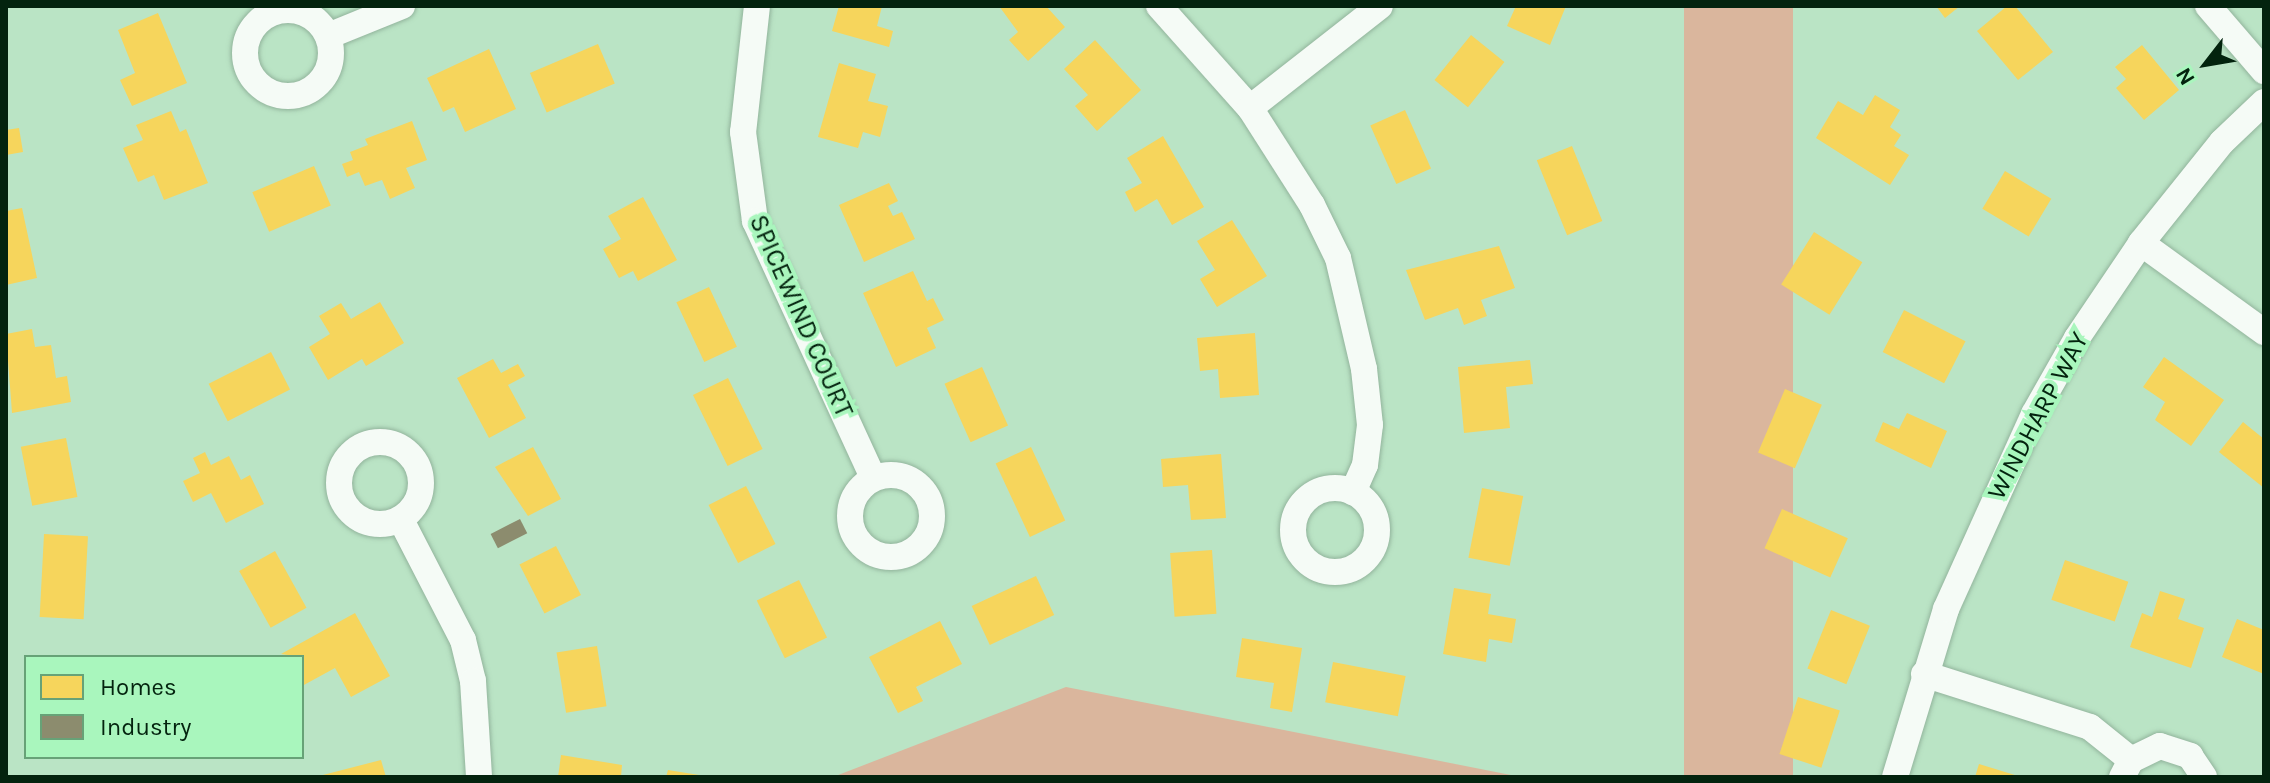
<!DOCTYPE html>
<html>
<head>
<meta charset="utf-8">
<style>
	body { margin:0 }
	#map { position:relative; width:2270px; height:783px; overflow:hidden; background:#bae4c5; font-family:Karla,sans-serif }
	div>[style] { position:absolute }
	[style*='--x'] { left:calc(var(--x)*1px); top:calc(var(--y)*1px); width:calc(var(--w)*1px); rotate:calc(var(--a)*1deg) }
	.green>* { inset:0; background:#dab69d; transform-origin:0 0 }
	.homes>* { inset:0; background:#f6d55c; transform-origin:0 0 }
	.industry>* { inset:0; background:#8c8c6e; transform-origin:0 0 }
	.roads { filter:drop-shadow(0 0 2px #92b49c) drop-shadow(0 0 2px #92b49c) }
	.minor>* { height:26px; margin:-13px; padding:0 13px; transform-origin:13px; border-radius:13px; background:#f5fbf6 }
	.minor>.ring { margin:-13px; padding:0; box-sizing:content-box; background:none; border:26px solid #f5fbf6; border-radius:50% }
	span { translate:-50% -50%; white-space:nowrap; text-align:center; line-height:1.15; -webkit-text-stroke:8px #a9f6bd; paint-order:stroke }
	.street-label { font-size:26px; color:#03230e }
	.frame { position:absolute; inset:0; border:8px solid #03230e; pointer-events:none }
	.legend { position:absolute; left:24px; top:655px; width:280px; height:104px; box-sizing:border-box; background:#a9f6bd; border:2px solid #67a277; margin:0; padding:10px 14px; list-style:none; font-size:24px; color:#03230e }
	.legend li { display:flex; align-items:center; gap:16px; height:40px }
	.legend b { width:40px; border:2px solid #67a277 }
	.north { position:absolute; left:2166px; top:24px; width:80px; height:80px; -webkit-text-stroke:6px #a9f6bd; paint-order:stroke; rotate:239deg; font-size:22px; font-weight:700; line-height:32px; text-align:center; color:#03230e }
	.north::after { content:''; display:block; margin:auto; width:28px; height:36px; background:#03230e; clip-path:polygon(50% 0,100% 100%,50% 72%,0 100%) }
</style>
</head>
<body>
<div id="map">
	<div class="green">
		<i style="left:1684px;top:6px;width:109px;height:783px"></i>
		<i style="clip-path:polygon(1066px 687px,1521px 777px,833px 777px)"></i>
	</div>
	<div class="homes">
		<i style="clip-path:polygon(839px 6px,882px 6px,877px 26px,893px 31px,889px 47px,832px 31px)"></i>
		<i style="clip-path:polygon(999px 6px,1046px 6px,1065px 27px,1028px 61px,1009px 40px,1018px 32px)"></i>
		<i style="clip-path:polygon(1516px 6px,1566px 6px,1550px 45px,1507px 26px)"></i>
		<i style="clip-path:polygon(1936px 6px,1960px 6px,1945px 18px)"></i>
		<i style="clip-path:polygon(2007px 6px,2015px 6px,2053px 52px,2018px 80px,1977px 31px)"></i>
		<i style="clip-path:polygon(158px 13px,187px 83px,132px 106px,120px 80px,135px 73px,118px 30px)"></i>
		<i style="left:1471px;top:35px;width:43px;height:58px;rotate:39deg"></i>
		<i style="clip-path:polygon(1095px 40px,1141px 90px,1097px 131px,1075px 106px,1088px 95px,1064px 69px)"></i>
		<i style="left:598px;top:44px;width:43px;height:74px;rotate:67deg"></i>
		<i style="clip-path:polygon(2142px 45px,2179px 90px,2144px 120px,2116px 88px,2126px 79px,2115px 67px)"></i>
		<i style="clip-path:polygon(489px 49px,516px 109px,465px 132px,454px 107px,443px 112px,427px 78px)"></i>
		<i style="clip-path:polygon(839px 63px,876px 74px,868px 101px,888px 106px,880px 137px,863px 132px,858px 148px,818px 137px)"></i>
		<i style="clip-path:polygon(1875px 95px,1900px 110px,1890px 127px,1901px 135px,1894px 146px,1909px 155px,1890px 185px,1816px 138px,1838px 101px,1863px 115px)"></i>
		<i style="left:1405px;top:110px;width:64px;height:38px;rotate:66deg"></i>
		<i style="clip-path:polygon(171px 111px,180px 132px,186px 129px,208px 183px,164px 200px,154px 175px,138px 182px,123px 148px,143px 140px,136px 125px)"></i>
		<i style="clip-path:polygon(412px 121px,427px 160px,406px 168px,415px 188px,390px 199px,382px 180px,365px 186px,359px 172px,347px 177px,342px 164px,353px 160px,350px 152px,368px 145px,365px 139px)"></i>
		<i style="clip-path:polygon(19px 128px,23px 152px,6px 155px,6px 130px)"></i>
		<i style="clip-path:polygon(1163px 136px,1204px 207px,1172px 225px,1157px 199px,1135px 212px,1125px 192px,1142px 183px,1127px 158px)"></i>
		<i style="left:1572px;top:146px;width:81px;height:38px;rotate:68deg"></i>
		<i style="left:314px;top:166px;width:43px;height:67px;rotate:67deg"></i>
		<i style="left:2005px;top:171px;width:54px;height:44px;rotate:31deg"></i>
		<i style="clip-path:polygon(889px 183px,898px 201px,888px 206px,893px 216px,902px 212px,915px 239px,864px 262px,839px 205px)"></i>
		<i style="clip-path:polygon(643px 197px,677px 260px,638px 281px,633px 271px,619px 278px,603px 249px,621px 239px,608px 216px)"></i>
		<i style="clip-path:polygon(22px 208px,37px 278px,6px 285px,6px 211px)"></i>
		<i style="clip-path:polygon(1232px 220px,1267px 276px,1217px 307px,1200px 279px,1215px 270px,1197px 241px)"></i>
		<i style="left:1814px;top:232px;width:57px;height:62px;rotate:32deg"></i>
		<i style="clip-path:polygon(1499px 246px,1515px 288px,1481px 300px,1487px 316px,1464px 325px,1458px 308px,1425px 320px,1406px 270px)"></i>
		<i style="clip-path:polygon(913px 271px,927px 301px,933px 298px,944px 320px,927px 328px,936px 348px,896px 367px,863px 293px)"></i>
		<i style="left:709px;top:287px;width:66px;height:36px;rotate:65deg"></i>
		<i style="clip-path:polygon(380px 302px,404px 343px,366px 366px,362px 359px,328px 380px,309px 347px,330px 334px,319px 316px,341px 303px,351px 319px)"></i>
		<i style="left:1904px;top:310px;width:69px;height:47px;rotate:27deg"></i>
		<i style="clip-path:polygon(32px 329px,35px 347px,51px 345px,56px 378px,67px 376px,71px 402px,12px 413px,6px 334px)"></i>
		<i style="clip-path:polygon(1255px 333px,1259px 395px,1220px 398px,1218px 369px,1200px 371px,1197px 338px)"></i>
		<i style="left:271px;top:352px;width:42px;height:70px;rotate:63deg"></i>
		<i style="clip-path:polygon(2164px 357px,2224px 400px,2191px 446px,2155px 420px,2165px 402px,2143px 387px)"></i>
		<i style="clip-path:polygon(493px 359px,501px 373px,518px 364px,525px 376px,508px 385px,526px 418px,489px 438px,457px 378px)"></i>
		<i style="clip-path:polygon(1530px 360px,1533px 384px,1506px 387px,1510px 428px,1464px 433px,1458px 367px)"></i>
		<i style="left:982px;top:367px;width:64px;height:41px;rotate:66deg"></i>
		<i style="left:728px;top:378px;width:79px;height:39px;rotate:64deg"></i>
		<i style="left:1785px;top:389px;width:40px;height:69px;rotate:23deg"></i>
		<i style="clip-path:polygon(1907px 413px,1947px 431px,1931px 468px,1875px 441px,1883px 422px,1899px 429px)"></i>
		<i style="clip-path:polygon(2243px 422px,2264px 439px,2264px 488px,2219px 452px)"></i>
		<i style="left:66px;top:438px;width:60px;height:46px;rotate:79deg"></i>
		<i style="clip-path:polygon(533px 447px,561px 499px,528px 516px,495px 467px)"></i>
		<i style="left:1031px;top:447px;width:81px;height:39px;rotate:65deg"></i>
		<i style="clip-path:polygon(205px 452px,211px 465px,229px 456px,241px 480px,250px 475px,264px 504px,226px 523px,211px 493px,193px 502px,183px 481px,200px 473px,193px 458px)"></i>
		<i style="clip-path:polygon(1221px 454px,1226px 518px,1191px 520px,1188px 485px,1163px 487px,1161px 459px)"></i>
		<i style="left:746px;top:486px;width:65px;height:42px;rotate:63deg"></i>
		<i style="left:1482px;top:488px;width:42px;height:71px;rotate:11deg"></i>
		<i style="left:1782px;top:509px;width:72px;height:43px;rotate:24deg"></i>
		<i style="left:44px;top:534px;width:44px;height:83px;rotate:3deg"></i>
		<i style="left:556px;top:546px;width:55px;height:41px;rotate:63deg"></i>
		<i style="left:1212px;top:550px;width:64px;height:42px;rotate:86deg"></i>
		<i style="left:275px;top:551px;width:65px;height:41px;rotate:61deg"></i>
		<i style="left:2065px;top:560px;width:67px;height:42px;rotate:19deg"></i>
		<i style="left:1036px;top:576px;width:43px;height:71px;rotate:65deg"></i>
		<i style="left:799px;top:580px;width:64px;height:47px;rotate:64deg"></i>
		<i style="clip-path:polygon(1454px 588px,1491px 594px,1488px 614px,1516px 619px,1512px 643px,1489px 639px,1486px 662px,1443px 654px)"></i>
		<i style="clip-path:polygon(2160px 591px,2185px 599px,2178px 619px,2204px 628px,2191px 668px,2130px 647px,2142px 613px,2152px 617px)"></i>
		<i style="left:1831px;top:610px;width:42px;height:63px;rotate:22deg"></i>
		<i style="clip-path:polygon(355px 613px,390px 676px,351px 697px,335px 668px,302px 686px,302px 657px,281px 654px)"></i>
		<i style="clip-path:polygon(2237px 619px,2264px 630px,2264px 674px,2222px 657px)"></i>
		<i style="clip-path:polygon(940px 621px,962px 664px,916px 687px,923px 701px,898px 713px,869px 657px)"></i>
		<i style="clip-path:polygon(1242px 638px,1302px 648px,1292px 712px,1270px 708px,1274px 683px,1236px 677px)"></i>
		<i style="left:597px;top:646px;width:61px;height:41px;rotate:81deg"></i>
		<i style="left:1333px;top:662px;width:74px;height:41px;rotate:11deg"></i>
		<i style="left:1798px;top:697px;width:44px;height:60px;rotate:18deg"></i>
		<i style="clip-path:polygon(561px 755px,622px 765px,621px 777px,558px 777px)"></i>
		<i style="clip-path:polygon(381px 760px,386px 777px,320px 777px,319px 776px)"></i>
		<i style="clip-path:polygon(1979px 764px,2018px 776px,2018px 777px,1975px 777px)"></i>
		<i style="clip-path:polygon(668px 770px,699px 775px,699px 777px,666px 777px)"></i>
	</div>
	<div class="industry">
		<i style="left:520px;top:519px;width:16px;height:33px;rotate:63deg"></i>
	</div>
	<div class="roads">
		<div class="minor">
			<i style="--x:757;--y:6;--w:127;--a:96.3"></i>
			<i style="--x:743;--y:132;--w:90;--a:82.3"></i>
			<i style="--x:755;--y:221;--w:283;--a:65.3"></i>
			<i style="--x:1159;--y:6;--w:137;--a:48.3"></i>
			<i style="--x:1250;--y:108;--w:115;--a:57.4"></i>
			<i style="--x:1312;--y:205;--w:59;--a:63.9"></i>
			<i style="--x:1338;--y:258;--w:114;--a:76.8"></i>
			<i style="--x:1364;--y:369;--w:56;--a:83.9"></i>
			<i style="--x:1370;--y:425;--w:40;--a:97.1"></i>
			<i style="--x:1365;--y:465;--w:30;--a:114"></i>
			<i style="--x:2208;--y:6;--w:86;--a:49.3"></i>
			<i class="ring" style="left:245px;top:10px;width:60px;height:60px"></i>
			<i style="--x:328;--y:36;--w:80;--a:-22.1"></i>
			<i style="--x:1250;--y:108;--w:165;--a:-38.1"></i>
			<i style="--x:2141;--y:243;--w:152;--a:35.9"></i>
			<i class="ring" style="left:339px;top:442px;width:56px;height:56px"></i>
			<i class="ring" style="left:850px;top:475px;width:56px;height:56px"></i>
			<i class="ring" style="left:1293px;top:488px;width:58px;height:58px"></i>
			<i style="--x:401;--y:520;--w:135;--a:62.7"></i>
			<i style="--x:463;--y:640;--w:42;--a:76.3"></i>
			<i style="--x:473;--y:681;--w:96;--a:86.4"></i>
			<i style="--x:1924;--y:674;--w:174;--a:17.7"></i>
			<i style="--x:2090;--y:727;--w:53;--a:38.8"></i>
			<i style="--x:1895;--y:777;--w:176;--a:-73.1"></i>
			<i style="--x:1946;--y:609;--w:214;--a:-65.7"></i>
			<i style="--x:2034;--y:414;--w:87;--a:-60.5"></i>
			<i style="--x:2077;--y:338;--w:115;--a:-56"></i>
			<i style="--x:2141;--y:243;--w:129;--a:-51.3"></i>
			<i style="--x:2222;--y:142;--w:58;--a:-43.6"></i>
			<i style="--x:2122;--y:777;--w:19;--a:-62"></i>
			<i style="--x:2131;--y:760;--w:32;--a:-26"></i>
			<i style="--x:2160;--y:746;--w:32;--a:18"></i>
			<i style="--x:2190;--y:756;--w:25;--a:56"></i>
		</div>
	</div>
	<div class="street-label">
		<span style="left:801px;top:316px;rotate:66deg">SPICEWIND COURT</span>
		<span style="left:2038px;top:416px;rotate:-62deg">WINDHARP WAY</span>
	</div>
	<div class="frame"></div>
	<ul class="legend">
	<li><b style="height:22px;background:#f6d55c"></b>Homes</li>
	<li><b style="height:22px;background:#8c8c6e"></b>Industry</li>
	</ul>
	<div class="north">N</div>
</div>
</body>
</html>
